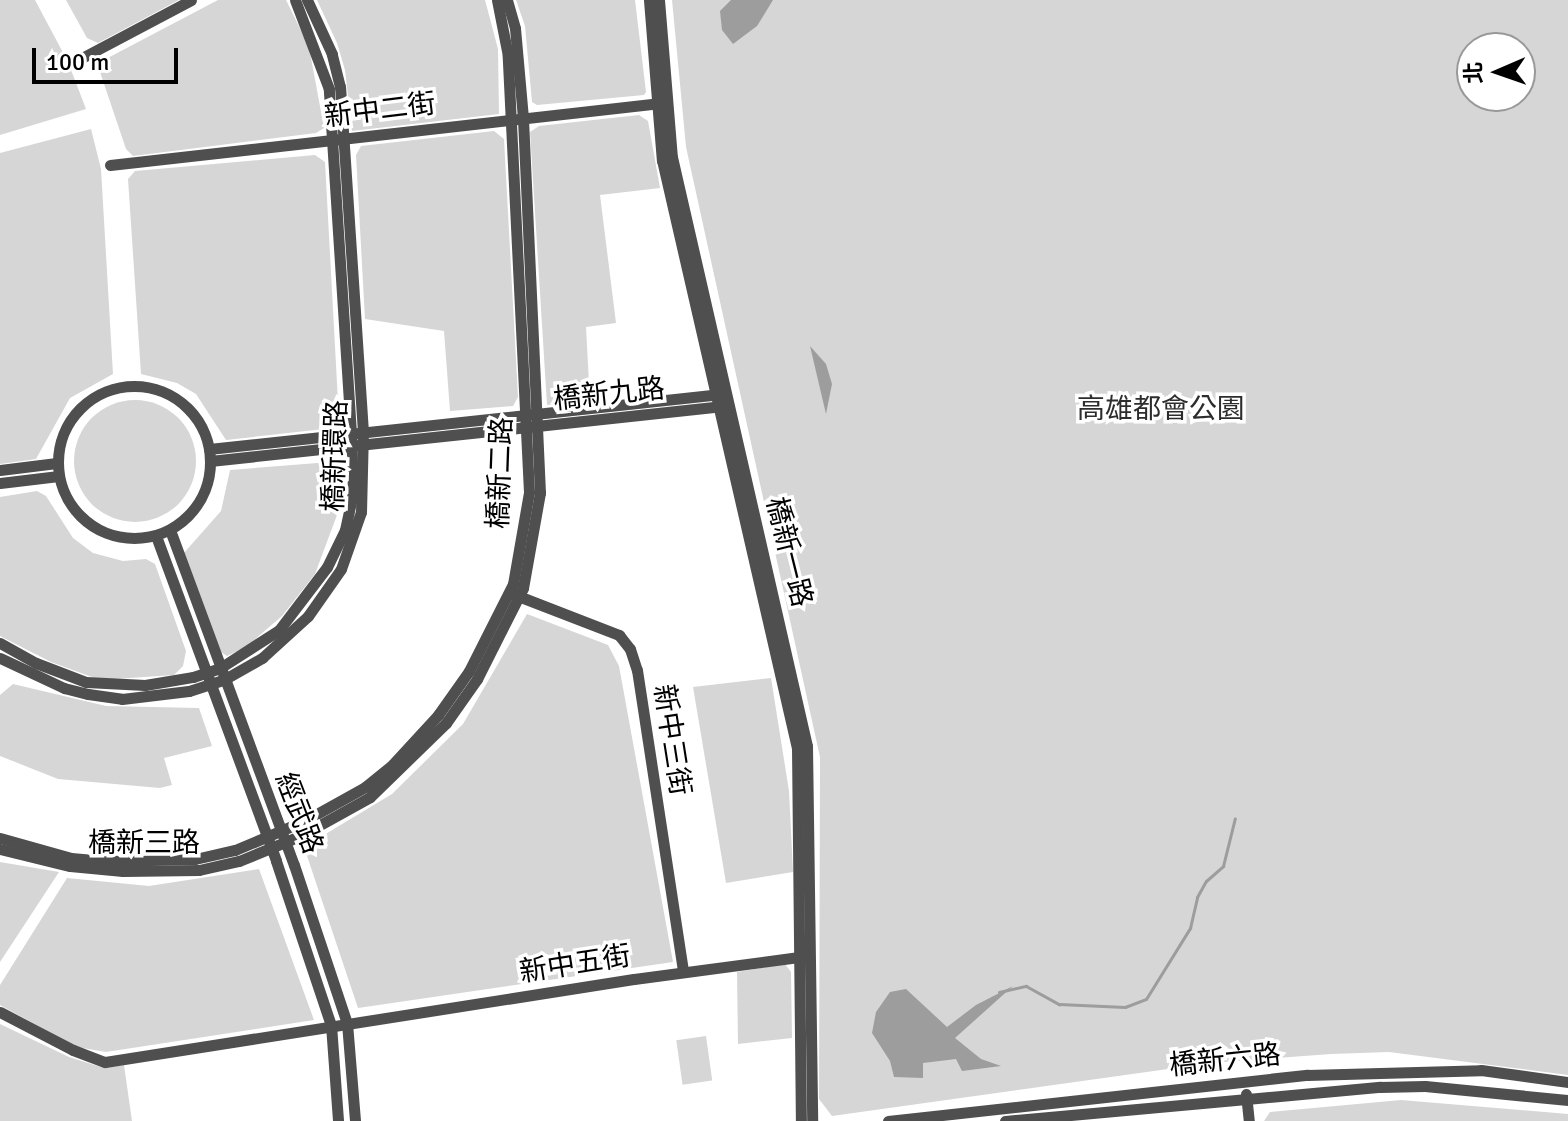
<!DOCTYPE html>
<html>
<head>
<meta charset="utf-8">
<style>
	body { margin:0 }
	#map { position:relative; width:1568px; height:1121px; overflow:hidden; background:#fff; font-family:Signika,"Noto Sans TC",sans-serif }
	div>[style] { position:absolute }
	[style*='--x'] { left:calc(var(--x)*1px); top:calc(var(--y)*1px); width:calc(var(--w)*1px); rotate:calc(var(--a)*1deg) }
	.green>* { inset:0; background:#d6d6d6; transform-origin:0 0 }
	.round { border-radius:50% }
	.water>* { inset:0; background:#9d9d9d }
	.stream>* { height:3px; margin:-1.5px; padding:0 1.5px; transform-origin:1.5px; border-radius:1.5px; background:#9d9d9d }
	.minor>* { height:11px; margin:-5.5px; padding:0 5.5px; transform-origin:5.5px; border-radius:5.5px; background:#4f4f4f }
	.minor>.ring { margin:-5.5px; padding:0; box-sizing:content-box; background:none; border:11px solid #4f4f4f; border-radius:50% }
	span { translate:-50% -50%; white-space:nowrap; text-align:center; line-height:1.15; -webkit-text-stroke:7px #fff; paint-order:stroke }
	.street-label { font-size:28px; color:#000 }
	.park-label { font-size:28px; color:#2d2d2d }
	.north { position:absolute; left:1456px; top:32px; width:80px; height:80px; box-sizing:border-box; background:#fff; border:2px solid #999; border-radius:50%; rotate:268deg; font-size:22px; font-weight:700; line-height:32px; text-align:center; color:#000 }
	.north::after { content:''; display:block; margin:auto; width:28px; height:36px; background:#000; clip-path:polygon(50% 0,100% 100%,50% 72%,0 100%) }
	.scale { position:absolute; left:32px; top:48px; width:146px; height:36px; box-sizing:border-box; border:4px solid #000; border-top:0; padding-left:10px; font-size:24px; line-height:28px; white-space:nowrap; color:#000; -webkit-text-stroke:6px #fff; paint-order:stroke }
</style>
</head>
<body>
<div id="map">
	<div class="green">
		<i style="clip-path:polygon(0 0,35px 0,68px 62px,86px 109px,0 135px)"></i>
		<i style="clip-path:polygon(66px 0,179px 0,98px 43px,87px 38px)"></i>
		<i style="clip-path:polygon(218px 0,286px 0,309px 47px,324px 128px,316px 133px,133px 156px,126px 149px,100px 72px,102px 61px)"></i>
		<i style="clip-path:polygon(317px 0,485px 0,498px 49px,499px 114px,352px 131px,345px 70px,337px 43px)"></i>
		<i style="clip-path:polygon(516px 0,635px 0,646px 92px,644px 95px,537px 105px,532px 102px,525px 26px)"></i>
		<i style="clip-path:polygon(evenodd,672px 0,1568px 0,1568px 1075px,1389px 1052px,1331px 1054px,1211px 1063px,832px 1116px,819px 1099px,820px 757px,686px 147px,672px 0,1472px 48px,1520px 48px,1520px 96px,1472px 96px,1472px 48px)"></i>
		<i style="clip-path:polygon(639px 115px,648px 121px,660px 188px,600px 195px,616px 323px,586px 327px,590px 402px,547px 405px,530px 132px,539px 126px)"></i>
		<i style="clip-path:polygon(91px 129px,101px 169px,113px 374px,70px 398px,36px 459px,0 464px,0 153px)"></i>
		<i style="clip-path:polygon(494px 131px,504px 139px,518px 397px,513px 406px,450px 411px,444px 331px,365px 319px,356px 155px,361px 146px)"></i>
		<i style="clip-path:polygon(315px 155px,325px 162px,339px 420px,333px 428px,226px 440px,196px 394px,177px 383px,141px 374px,128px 179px,135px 171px)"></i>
		<i class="round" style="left:74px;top:400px;width:122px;height:122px"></i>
		<i style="clip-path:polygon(330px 462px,343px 468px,343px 499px,315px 574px,282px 616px,246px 647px,227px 656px,215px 648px,183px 554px,221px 511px,230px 470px)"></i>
		<i style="clip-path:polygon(37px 491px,46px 496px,73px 538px,93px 553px,123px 561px,146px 559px,155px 564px,186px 651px,183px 666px,174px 675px,100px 680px,51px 662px,0 636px,0 497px)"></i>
		<i style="clip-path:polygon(527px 614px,608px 645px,619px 666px,673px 962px,358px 1008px,304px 847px,392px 794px,463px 724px)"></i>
		<i style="clip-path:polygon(771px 678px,789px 791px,793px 872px,726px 883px,693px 687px)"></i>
		<i style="clip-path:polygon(13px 684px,106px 706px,199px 708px,212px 746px,164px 758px,172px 785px,160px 788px,58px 779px,0 756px,0 695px)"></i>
		<i style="clip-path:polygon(0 862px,59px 872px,0 962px)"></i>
		<i style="clip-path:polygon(259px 869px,314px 1020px,106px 1052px,77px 1047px,0 1005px,0 985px,67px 878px,149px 886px)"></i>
		<i style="clip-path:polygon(785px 964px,791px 972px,792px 1038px,738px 1044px,737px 972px)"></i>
		<i style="clip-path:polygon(0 1024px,69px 1057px,104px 1068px,124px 1065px,132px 1121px,0 1121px)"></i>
		<i style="left:706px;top:1036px;width:45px;height:30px;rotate:82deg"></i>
		<i style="clip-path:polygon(1401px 1100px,1568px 1114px,1568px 1121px,1264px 1121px,1270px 1112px)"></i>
	</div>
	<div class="water">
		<i style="clip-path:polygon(731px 0,773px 0,757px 26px,733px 44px,722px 30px,720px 11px)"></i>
		<i style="clip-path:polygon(810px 346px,826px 364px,832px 384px,826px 414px)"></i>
		<i style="clip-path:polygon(1013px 986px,955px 1038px,981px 1059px,1001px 1066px,962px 1071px,956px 1059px,923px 1063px,923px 1078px,894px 1077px,890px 1061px,872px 1033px,876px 1012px,890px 992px,906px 989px,947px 1027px,976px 1005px)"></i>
	</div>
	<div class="stream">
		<i style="--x:999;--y:992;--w:28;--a:-13"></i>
		<i style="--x:1026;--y:986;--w:38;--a:29"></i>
		<i style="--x:1059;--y:1004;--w:66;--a:2.6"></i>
		<i style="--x:1125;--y:1007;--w:22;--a:-21"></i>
		<i style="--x:1146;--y:999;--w:84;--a:-58.2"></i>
		<i style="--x:1190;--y:928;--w:32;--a:-77"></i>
		<i style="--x:1197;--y:897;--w:18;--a:-61"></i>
		<i style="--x:1206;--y:881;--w:23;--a:-41"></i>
		<i style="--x:1223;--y:866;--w:49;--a:-76"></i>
	</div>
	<div class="minor">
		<i style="--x:649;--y:0;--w:161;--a:85.4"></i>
		<i style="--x:662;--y:160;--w:603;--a:77.07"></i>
		<i style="--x:797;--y:748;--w:373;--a:89.4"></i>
		<i style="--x:659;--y:0;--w:158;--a:85.3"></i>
		<i style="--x:672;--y:157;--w:604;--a:77.09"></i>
		<i style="--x:807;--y:746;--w:375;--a:89.2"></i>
		<i style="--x:76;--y:61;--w:130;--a:-27.9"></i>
		<i style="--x:110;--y:165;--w:554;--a:-6.42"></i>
		<i class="ring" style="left:58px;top:386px;width:141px;height:141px"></i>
		<i style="--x:209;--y:449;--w:515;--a:-6.13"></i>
		<i style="--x:210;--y:461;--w:516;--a:-6.12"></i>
		<i style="--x:0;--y:470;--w:57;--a:-7"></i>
		<i style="--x:0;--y:483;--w:59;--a:-6.8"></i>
		<i style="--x:170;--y:530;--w:357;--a:69.7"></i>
		<i style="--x:294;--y:865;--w:167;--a:71.5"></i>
		<i style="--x:347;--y:1023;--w:98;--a:85.3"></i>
		<i style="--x:156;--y:536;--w:346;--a:69.7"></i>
		<i style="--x:276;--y:861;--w:173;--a:71.5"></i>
		<i style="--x:331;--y:1025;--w:96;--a:85.8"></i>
		<i style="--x:513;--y:594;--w:114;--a:21.1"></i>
		<i style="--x:619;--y:635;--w:18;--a:52"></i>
		<i style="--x:630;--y:649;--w:22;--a:72"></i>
		<i style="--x:637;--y:670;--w:305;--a:81.3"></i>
		<i style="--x:0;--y:643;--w:41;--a:29.1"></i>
		<i style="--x:36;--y:663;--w:53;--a:20.8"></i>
		<i style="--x:86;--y:682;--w:59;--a:2.9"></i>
		<i style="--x:145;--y:685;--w:49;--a:-9.5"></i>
		<i style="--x:193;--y:677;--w:28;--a:-18"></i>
		<i style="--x:220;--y:668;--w:70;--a:-32.8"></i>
		<i style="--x:279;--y:630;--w:79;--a:-52.7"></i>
		<i style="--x:327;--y:567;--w:41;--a:-64.1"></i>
		<i style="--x:345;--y:530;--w:38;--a:-78"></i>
		<i style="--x:353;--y:493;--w:60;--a:-91.9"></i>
		<i style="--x:351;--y:433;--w:345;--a:-93.7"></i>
		<i style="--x:329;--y:89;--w:95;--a:-110.9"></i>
		<i style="--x:0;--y:658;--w:71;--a:25.1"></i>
		<i style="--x:64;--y:688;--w:25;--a:14"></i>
		<i style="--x:88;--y:694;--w:34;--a:8"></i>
		<i style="--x:122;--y:699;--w:67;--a:-6.8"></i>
		<i style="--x:189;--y:691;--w:38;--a:-18"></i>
		<i style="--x:225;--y:679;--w:43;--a:-29.6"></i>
		<i style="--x:262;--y:658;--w:62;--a:-42.4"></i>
		<i style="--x:308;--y:616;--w:57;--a:-54.9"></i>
		<i style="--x:341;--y:569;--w:60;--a:-70.7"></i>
		<i style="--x:361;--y:512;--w:80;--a:-88.6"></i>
		<i style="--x:363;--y:432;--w:346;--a:-93.8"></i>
		<i style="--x:340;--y:87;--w:34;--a:-104"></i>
		<i style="--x:332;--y:54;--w:60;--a:-114.8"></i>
		<i style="--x:0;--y:838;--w:74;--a:15.7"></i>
		<i style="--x:71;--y:858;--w:34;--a:5"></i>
		<i style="--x:105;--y:861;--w:90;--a:-1.3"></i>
		<i style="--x:195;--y:859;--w:41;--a:-12.7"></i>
		<i style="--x:235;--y:850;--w:75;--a:-22.8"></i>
		<i style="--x:304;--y:821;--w:70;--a:-29.1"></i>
		<i style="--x:365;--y:787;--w:36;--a:-39"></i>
		<i style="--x:393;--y:764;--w:67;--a:-47.4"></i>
		<i style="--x:438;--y:715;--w:54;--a:-54.8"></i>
		<i style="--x:469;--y:671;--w:97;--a:-63.2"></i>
		<i style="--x:513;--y:584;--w:93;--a:-80.1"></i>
		<i style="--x:529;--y:492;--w:437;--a:-92.8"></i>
		<i style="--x:508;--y:56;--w:57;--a:-101.1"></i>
		<i style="--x:0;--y:849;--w:72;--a:13.7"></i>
		<i style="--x:70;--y:866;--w:53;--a:5.4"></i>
		<i style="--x:123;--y:871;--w:76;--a:-0.8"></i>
		<i style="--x:199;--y:870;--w:41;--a:-12.7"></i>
		<i style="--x:239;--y:861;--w:66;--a:-22.3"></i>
		<i style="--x:300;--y:836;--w:80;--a:-29.1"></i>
		<i style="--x:370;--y:797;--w:106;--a:-44.2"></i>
		<i style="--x:446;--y:723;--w:54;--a:-54.8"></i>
		<i style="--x:477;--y:679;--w:102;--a:-63.2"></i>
		<i style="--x:523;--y:588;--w:97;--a:-79.9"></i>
		<i style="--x:540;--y:493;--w:375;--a:-92.6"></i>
		<i style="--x:523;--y:118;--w:90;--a:-95.1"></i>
		<i style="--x:515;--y:28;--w:29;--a:-106"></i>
		<i style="--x:0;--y:1012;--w:82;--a:27.5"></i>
		<i style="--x:73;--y:1050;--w:34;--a:21"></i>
		<i style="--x:105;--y:1062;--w:535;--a:-8.92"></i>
		<i style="--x:634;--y:979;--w:174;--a:-7.6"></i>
		<i style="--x:1246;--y:1094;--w:27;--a:84"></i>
		<i style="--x:888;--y:1121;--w:422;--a:-6.3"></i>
		<i style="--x:1307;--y:1075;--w:174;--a:-1.6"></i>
		<i style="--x:1481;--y:1070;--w:88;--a:7.9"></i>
		<i style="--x:1005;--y:1121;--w:377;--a:-5.2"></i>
		<i style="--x:1380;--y:1087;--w:45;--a:-1.3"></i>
		<i style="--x:1425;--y:1086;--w:144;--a:5.6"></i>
	</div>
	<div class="street-label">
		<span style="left:380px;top:110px;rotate:-7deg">新中二街</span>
		<span style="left:609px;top:394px;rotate:-6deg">橋新九路</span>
		<span style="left:335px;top:456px;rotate:-88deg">橋新環路</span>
		<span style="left:500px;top:473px;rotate:-88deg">橋新二路</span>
		<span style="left:789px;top:552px;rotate:76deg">橋新一路</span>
		<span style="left:672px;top:740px;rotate:81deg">新中三街</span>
		<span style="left:299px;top:813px;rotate:69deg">經武路</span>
		<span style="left:144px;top:843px">橋新三路</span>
		<span style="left:575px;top:964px;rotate:-9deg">新中五街</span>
		<span style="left:1225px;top:1060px;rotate:-6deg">橋新六路</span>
	</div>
	<div class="park-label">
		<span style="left:1161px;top:409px">高雄都會公園</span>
	</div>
	<div class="north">北</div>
	<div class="scale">100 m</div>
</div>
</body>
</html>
